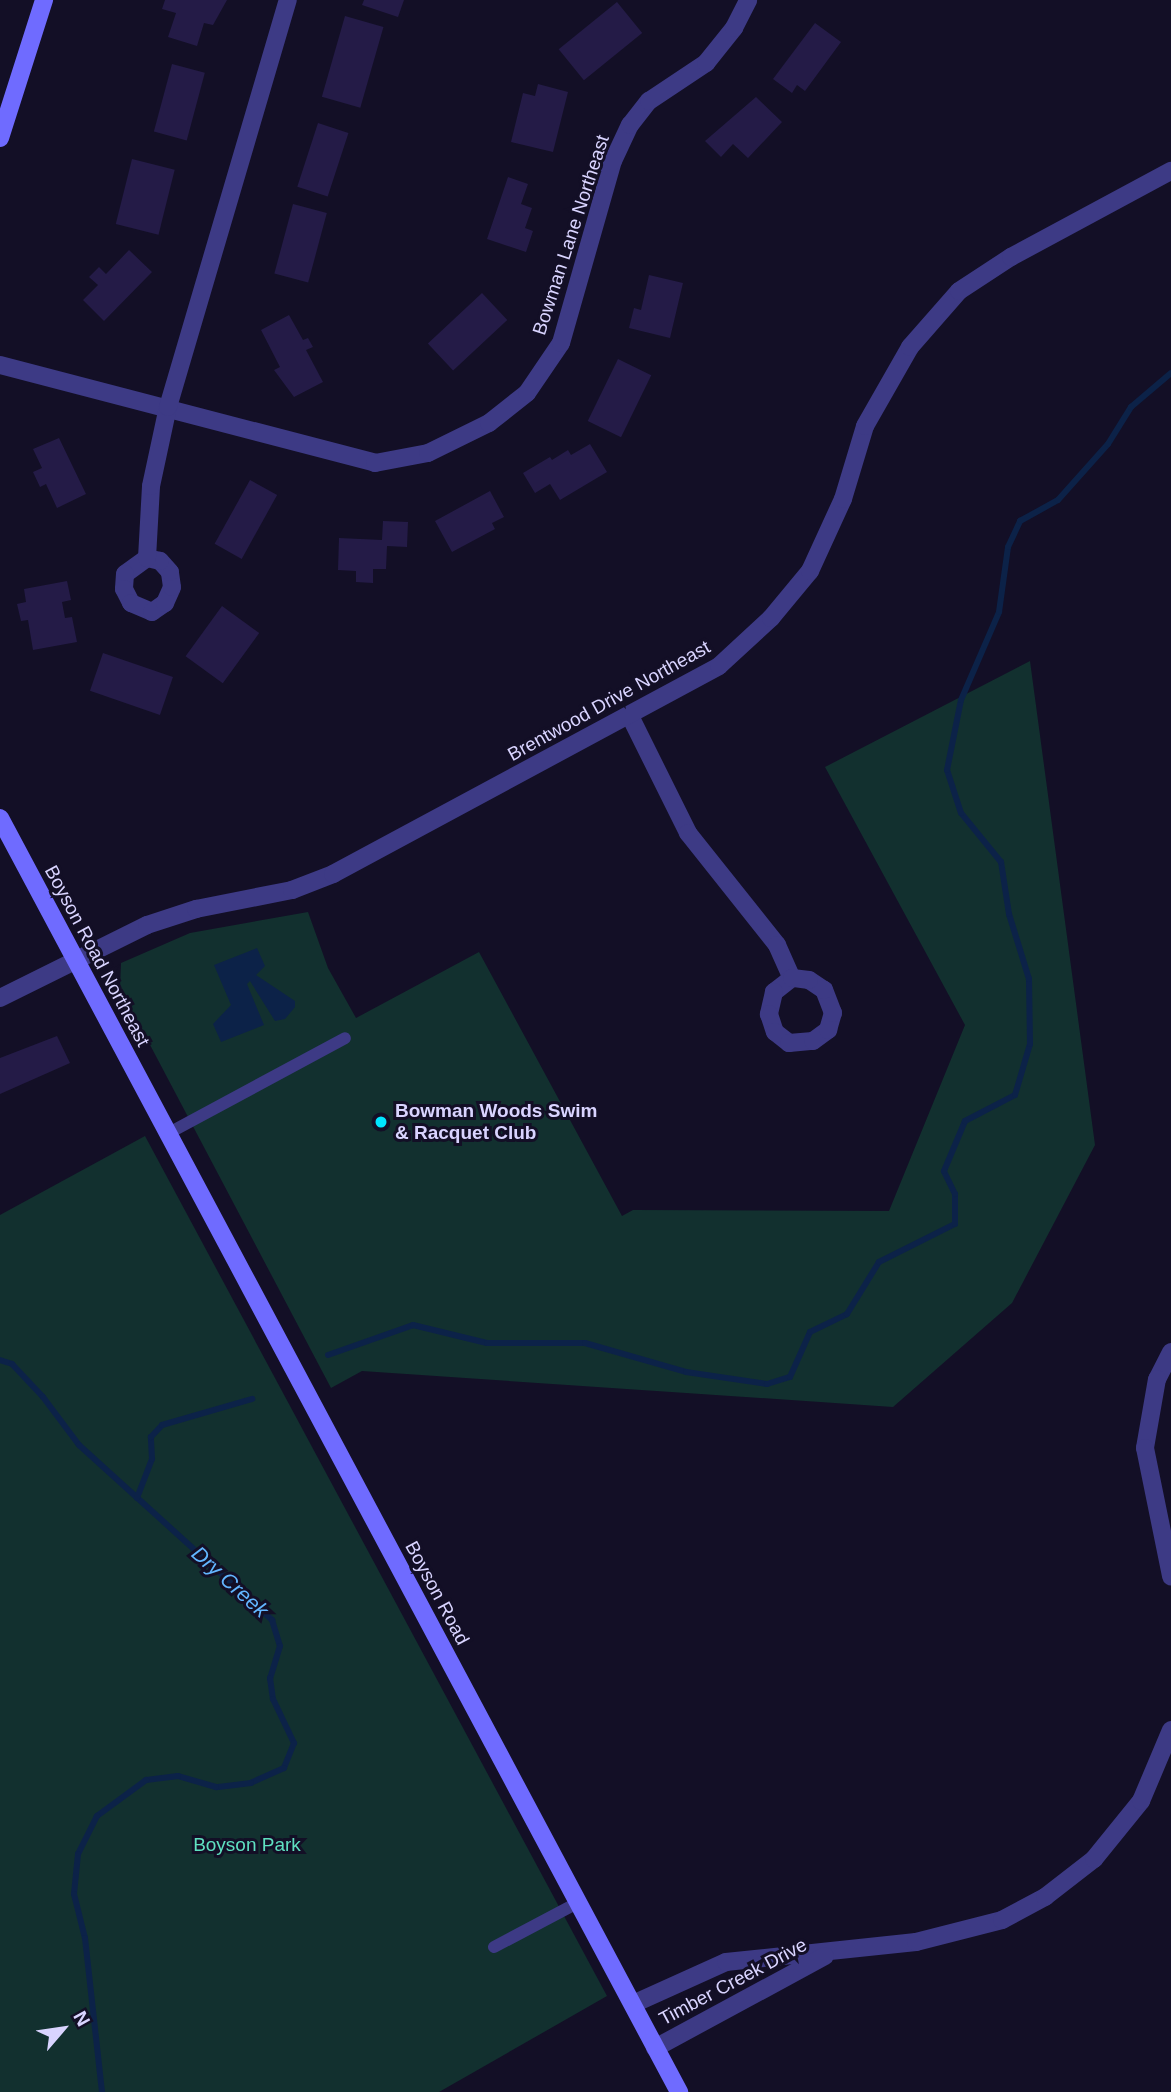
<!DOCTYPE html>
<html>
<head>
<meta charset="utf-8">
<style>
	body { margin:0 }
	#map { position:relative; width:1171px; height:2092px; overflow:hidden; background:#130f26; font-family:Arial,sans-serif }
	div>[style] { position:absolute }
	[style*='--x'] { left:calc(var(--x)*1px); top:calc(var(--y)*1px); width:calc(var(--w)*1px); rotate:calc(var(--a)*1deg) }
	.green>* { inset:0; background:#12302f }
	.water>* { inset:0; background:#0c2248 }
	.stream>* { height:6px; margin:-3px; padding:0 3px; transform-origin:3px; border-radius:3px; background:#0c2248 }
	.building>* { inset:0; background:#241b47; transform-origin:0 0 }
	.lane>* { height:12px; margin:-6px; padding:0 6px; transform-origin:6px; border-radius:6px; background:#3d3a85 }
	.street>* { height:18px; margin:-9px; padding:0 9px; transform-origin:9px; border-radius:9px; background:#3d3a85 }
	.secondary>* { height:18px; margin:-9px; padding:0 9px; transform-origin:9px; border-radius:9px; background:#6f6bff }
	.dots>* { width:19px; height:19px; translate:-50% -50%; box-sizing:border-box; border:4px solid #130f26; border-radius:50% }
	span { translate:-50% -50%; white-space:nowrap; text-align:center; line-height:1.15; -webkit-text-stroke:6px #130f26; paint-order:stroke }
	.street-label { font-size:19px; color:#d9d4ff }
	.poi-label { font-size:19px; color:#d9d4ff; font-weight:700 }
	.left { translate:0 -50%; text-align:left }
	.park-label { font-size:19px; color:#5fe0c0 }
	.water-label { font-size:21px; color:#62b6ff; font-style:italic }
	.north { position:absolute; left:28px; top:1994px; width:70px; height:70px; -webkit-text-stroke:5px #130f26; paint-order:stroke; rotate:61deg; font-size:19px; font-weight:700; line-height:28px; text-align:center; color:#d9d4ff }
	.north::after { content:''; display:block; margin:auto; width:24px; height:32px; background:#d9d4ff; clip-path:polygon(50% 0,100% 100%,50% 72%,0 100%) }
</style>
</head>
<body>
<div id="map">
	<div class="green">
		<i style="clip-path:polygon(1030px 661px,1095px 1145px,1012px 1303px,893px 1407px,362px 1371px,331px 1388px,120px 988px,121px 963px,190px 933px,308px 912px,328px 968px,356px 1018px,479px 952px,622px 1216px,633px 1210px,889px 1211px,965px 1025px,825px 767px)"></i>
		<i style="clip-path:polygon(145px 1136px,607px 1996px,439px 2092px,0 2092px,0 1215px)"></i>
	</div>
	<div class="water">
		<i style="clip-path:polygon(257px 948px,265px 966px,256px 975px,295px 1001px,295px 1007px,285px 1019px,275px 1021px,250px 981px,247px 984px,264px 1025px,221px 1042px,213px 1024px,231px 1005px,214px 965px)"></i>
	</div>
	<div class="stream">
		<i style="--x:328;--y:1355;--w:90;--a:-19.4"></i>
		<i style="--x:413;--y:1325;--w:76;--a:13.7"></i>
		<i style="--x:487;--y:1343;--w:98;--a:0"></i>
		<i style="--x:585;--y:1343;--w:105;--a:16"></i>
		<i style="--x:686;--y:1372;--w:82;--a:8.4"></i>
		<i style="--x:767;--y:1384;--w:24;--a:-17"></i>
		<i style="--x:790;--y:1377;--w:49;--a:-66"></i>
		<i style="--x:810;--y:1332;--w:41;--a:-25.9"></i>
		<i style="--x:847;--y:1314;--w:61;--a:-58.4"></i>
		<i style="--x:879;--y:1262;--w:85;--a:-26.6"></i>
		<i style="--x:955;--y:1224;--w:30;--a:-90"></i>
		<i style="--x:955;--y:1194;--w:25;--a:-116"></i>
		<i style="--x:944;--y:1171;--w:54;--a:-67.2"></i>
		<i style="--x:965;--y:1121;--w:56;--a:-27.5"></i>
		<i style="--x:1015;--y:1095;--w:53;--a:-73.6"></i>
		<i style="--x:1030;--y:1044;--w:65;--a:-90.9"></i>
		<i style="--x:1029;--y:979;--w:68;--a:-107.1"></i>
		<i style="--x:1009;--y:914;--w:53;--a:-98.7"></i>
		<i style="--x:1001;--y:862;--w:63;--a:-129.2"></i>
		<i style="--x:961;--y:813;--w:45;--a:-108"></i>
		<i style="--x:947;--y:770;--w:71;--a:-78.7"></i>
		<i style="--x:961;--y:700;--w:96;--a:-66.6"></i>
		<i style="--x:999;--y:612;--w:66;--a:-82.1"></i>
		<i style="--x:1008;--y:547;--w:29;--a:-65"></i>
		<i style="--x:1020;--y:521;--w:43;--a:-28.9"></i>
		<i style="--x:1058;--y:500;--w:75;--a:-48.2"></i>
		<i style="--x:1108;--y:444;--w:44;--a:-58.1"></i>
		<i style="--x:1131;--y:407;--w:52;--a:-40.4"></i>
		<i style="--x:0;--y:1360;--w:13;--a:18"></i>
		<i style="--x:12;--y:1364;--w:45;--a:46.8"></i>
		<i style="--x:43;--y:1397;--w:60;--a:53.1"></i>
		<i style="--x:79;--y:1445;--w:261;--a:42.2"></i>
		<i style="--x:272;--y:1620;--w:27;--a:73"></i>
		<i style="--x:280;--y:1646;--w:34;--a:107"></i>
		<i style="--x:270;--y:1678;--w:21;--a:82"></i>
		<i style="--x:273;--y:1699;--w:49;--a:64.5"></i>
		<i style="--x:294;--y:1743;--w:27;--a:112"></i>
		<i style="--x:284;--y:1768;--w:36;--a:156"></i>
		<i style="--x:251;--y:1783;--w:35;--a:173"></i>
		<i style="--x:216;--y:1787;--w:40;--a:-164"></i>
		<i style="--x:178;--y:1776;--w:32;--a:173"></i>
		<i style="--x:146;--y:1780;--w:61;--a:143.7"></i>
		<i style="--x:97;--y:1816;--w:42;--a:116.6"></i>
		<i style="--x:78;--y:1854;--w:40;--a:95.7"></i>
		<i style="--x:74;--y:1894;--w:45;--a:76"></i>
		<i style="--x:85;--y:1938;--w:155;--a:83.7"></i>
		<i style="--x:137;--y:1498;--w:42;--a:-69"></i>
		<i style="--x:152;--y:1459;--w:22;--a:-93"></i>
		<i style="--x:151;--y:1437;--w:16;--a:-47"></i>
		<i style="--x:162;--y:1425;--w:94;--a:-16.1"></i>
	</div>
	<div class="building">
		<i style="clip-path:polygon(165px 0,227px 0,213px 25px,204px 23px,197px 46px,168px 37px,176px 13px,162px 9px)"></i>
		<i style="clip-path:polygon(364px 0,404px 0,398px 17px,362px 5px)"></i>
		<i style="left:617px;top:2px;width:40px;height:75px;rotate:51deg"></i>
		<i style="left:345px;top:16px;width:40px;height:84px;rotate:16deg"></i>
		<i style="clip-path:polygon(815px 23px,841px 42px,805px 91px,797px 85px,792px 93px,773px 79px)"></i>
		<i style="left:172px;top:64px;width:34px;height:70px;rotate:15deg"></i>
		<i style="clip-path:polygon(538px 84px,568px 92px,553px 152px,511px 142px,523px 93px,535px 96px)"></i>
		<i style="clip-path:polygon(756px 97px,782px 122px,748px 158px,733px 144px,721px 157px,705px 141px)"></i>
		<i style="left:318px;top:123px;width:32px;height:67px;rotate:18deg"></i>
		<i style="left:132px;top:159px;width:44px;height:67px;rotate:14deg"></i>
		<i style="clip-path:polygon(508px 177px,528px 184px,521px 204px,532px 208px,525px 228px,533px 231px,526px 252px,487px 239px)"></i>
		<i style="left:293px;top:204px;width:35px;height:72px;rotate:15deg"></i>
		<i style="clip-path:polygon(129px 250px,152px 272px,104px 321px,83px 300px,98px 285px,89px 277px,99px 267px,106px 274px)"></i>
		<i style="clip-path:polygon(649px 275px,683px 283px,670px 338px,629px 328px,634px 308px,641px 310px)"></i>
		<i style="left:482px;top:293px;width:37px;height:74px;rotate:47deg"></i>
		<i style="clip-path:polygon(289px 315px,303px 340px,308px 338px,313px 347px,306px 350px,323px 382px,294px 397px,274px 370px,280px 367px,261px 330px)"></i>
		<i style="left:618px;top:359px;width:37px;height:69px;rotate:26deg"></i>
		<i style="clip-path:polygon(59px 438px,86px 494px,57px 508px,46px 484px,40px 487px,33px 472px,42px 468px,33px 449px)"></i>
		<i style="clip-path:polygon(590px 444px,607px 472px,560px 500px,550px 484px,535px 493px,523px 473px,550px 457px,552px 460px,568px 450px,571px 455px)"></i>
		<i style="left:250px;top:480px;width:31px;height:73px;rotate:29deg"></i>
		<i style="clip-path:polygon(490px 491px,504px 517px,492px 523px,495px 529px,452px 552px,435px 521px)"></i>
		<i style="clip-path:polygon(383px 521px,408px 522px,407px 547px,387px 546px,386px 569px,373px 569px,373px 583px,356px 582px,356px 571px,338px 570px,339px 538px,382px 540px)"></i>
		<i style="clip-path:polygon(67px 581px,71px 600px,62px 602px,65px 618px,72px 617px,77px 642px,33px 650px,28px 620px,21px 621px,17px 604px,26px 602px,24px 589px)"></i>
		<i style="left:222px;top:606px;width:46px;height:62px;rotate:36deg"></i>
		<i style="left:103px;top:653px;width:74px;height:40px;rotate:19deg"></i>
		<i style="clip-path:polygon(57px 1036px,70px 1063px,0 1094px,0 1058px)"></i>
	</div>
	<div class="lane">
		<i style="--x:167;--y:1134;--w:202;--a:-28.3"></i>
		<i style="--x:494;--y:1947;--w:96;--a:-27.9"></i>
	</div>
	<div class="street">
		<i style="--x:0;--y:365;--w:388;--a:14.6"></i>
		<i style="--x:375;--y:463;--w:54;--a:-10.7"></i>
		<i style="--x:428;--y:453;--w:68;--a:-26.2"></i>
		<i style="--x:489;--y:423;--w:48;--a:-38.3"></i>
		<i style="--x:527;--y:393;--w:60;--a:-55.8"></i>
		<i style="--x:561;--y:343;--w:189;--a:-74.1"></i>
		<i style="--x:613;--y:161;--w:40;--a:-65"></i>
		<i style="--x:630;--y:125;--w:31;--a:-52"></i>
		<i style="--x:649;--y:101;--w:69;--a:-33.7"></i>
		<i style="--x:706;--y:63;--w:45;--a:-51.3"></i>
		<i style="--x:734;--y:28;--w:31;--a:-63"></i>
		<i style="--x:147;--y:558;--w:27;--a:144"></i>
		<i style="--x:125;--y:574;--w:15;--a:94"></i>
		<i style="--x:124;--y:589;--w:16;--a:63"></i>
		<i style="--x:131;--y:603;--w:23;--a:23"></i>
		<i style="--x:152;--y:612;--w:16;--a:-35"></i>
		<i style="--x:165;--y:603;--w:17;--a:-66"></i>
		<i style="--x:172;--y:587;--w:15;--a:-98"></i>
		<i style="--x:170;--y:572;--w:15;--a:-132"></i>
		<i style="--x:160;--y:561;--w:13;--a:-167"></i>
		<i style="--x:147;--y:558;--w:72;--a:-86.8"></i>
		<i style="--x:151;--y:486;--w:81;--a:-77.9"></i>
		<i style="--x:168;--y:407;--w:424;--a:-73.6"></i>
		<i style="--x:630;--y:716;--w:131;--a:63.6"></i>
		<i style="--x:688;--y:833;--w:143;--a:51.5"></i>
		<i style="--x:777;--y:945;--w:36;--a:66"></i>
		<i style="--x:792;--y:978;--w:23;--a:142"></i>
		<i style="--x:774;--y:992;--w:23;--a:103"></i>
		<i style="--x:769;--y:1014;--w:19;--a:72"></i>
		<i style="--x:775;--y:1032;--w:18;--a:38"></i>
		<i style="--x:789;--y:1043;--w:24;--a:-5"></i>
		<i style="--x:813;--y:1041;--w:19;--a:-36"></i>
		<i style="--x:828;--y:1030;--w:18;--a:-74"></i>
		<i style="--x:833;--y:1013;--w:25;--a:-111"></i>
		<i style="--x:824;--y:990;--w:18;--a:-146"></i>
		<i style="--x:809;--y:980;--w:17;--a:-173"></i>
		<i style="--x:0;--y:998;--w:164;--a:-26.4"></i>
		<i style="--x:147;--y:925;--w:52;--a:-18.1"></i>
		<i style="--x:196;--y:909;--w:98;--a:-11.2"></i>
		<i style="--x:292;--y:890;--w:44;--a:-21.3"></i>
		<i style="--x:333;--y:874;--w:438;--a:-28.3"></i>
		<i style="--x:719;--y:666;--w:71;--a:-42.7"></i>
		<i style="--x:771;--y:618;--w:61;--a:-50.3"></i>
		<i style="--x:810;--y:571;--w:79;--a:-65.4"></i>
		<i style="--x:843;--y:499;--w:76;--a:-73.2"></i>
		<i style="--x:865;--y:426;--w:91;--a:-60.3"></i>
		<i style="--x:910;--y:347;--w:74;--a:-48.8"></i>
		<i style="--x:959;--y:291;--w:62;--a:-33.2"></i>
		<i style="--x:1011;--y:257;--w:182;--a:-28.3"></i>
		<i style="--x:1171;--y:1352;--w:30;--a:117"></i>
		<i style="--x:1157;--y:1379;--w:70;--a:99.9"></i>
		<i style="--x:1145;--y:1448;--w:131;--a:78.5"></i>
		<i style="--x:633;--y:2004;--w:102;--a:-24.3"></i>
		<i style="--x:726;--y:1962;--w:191;--a:-6"></i>
		<i style="--x:916;--y:1942;--w:89;--a:-14.3"></i>
		<i style="--x:1002;--y:1920;--w:49;--a:-28.1"></i>
		<i style="--x:1045;--y:1897;--w:62;--a:-37.8"></i>
		<i style="--x:1094;--y:1859;--w:75;--a:-51"></i>
		<i style="--x:1141;--y:1801;--w:77;--a:-67.1"></i>
		<i style="--x:655;--y:2048;--w:193;--a:-28.4"></i>
	</div>
	<div class="secondary">
		<i style="--x:0;--y:138;--w:145;--a:-72.3"></i>
		<i style="--x:0;--y:818;--w:1444;--a:61.94"></i>
	</div>
	<div class="dots">
		<i style="left:381px;top:1122px;background:#00e5ff"></i>
	</div>
	<div class="street-label">
		<span style="left:571px;top:235px;rotate:-72deg">Bowman Lane Northeast</span>
		<span style="left:609px;top:701px;rotate:-29deg">Brentwood Drive Northeast</span>
		<span style="left:97px;top:956px;rotate:62deg">Boyson Road Northeast</span>
		<span style="left:437px;top:1593px;rotate:62deg">Boyson Road</span>
		<span style="left:733px;top:1982px;rotate:-28deg">Timber Creek Drive</span>
	</div>
	<div class="poi-label">
		<span class="left" style="left:395px;top:1122px">Bowman Woods Swim<br>&amp; Racquet Club</span>
	</div>
	<div class="park-label">
		<span style="left:247px;top:1845px">Boyson Park</span>
	</div>
	<div class="water-label">
		<span style="left:230px;top:1582px;rotate:42deg">Dry Creek</span>
	</div>
	<div class="north">N</div>
</div>
</body>
</html>
